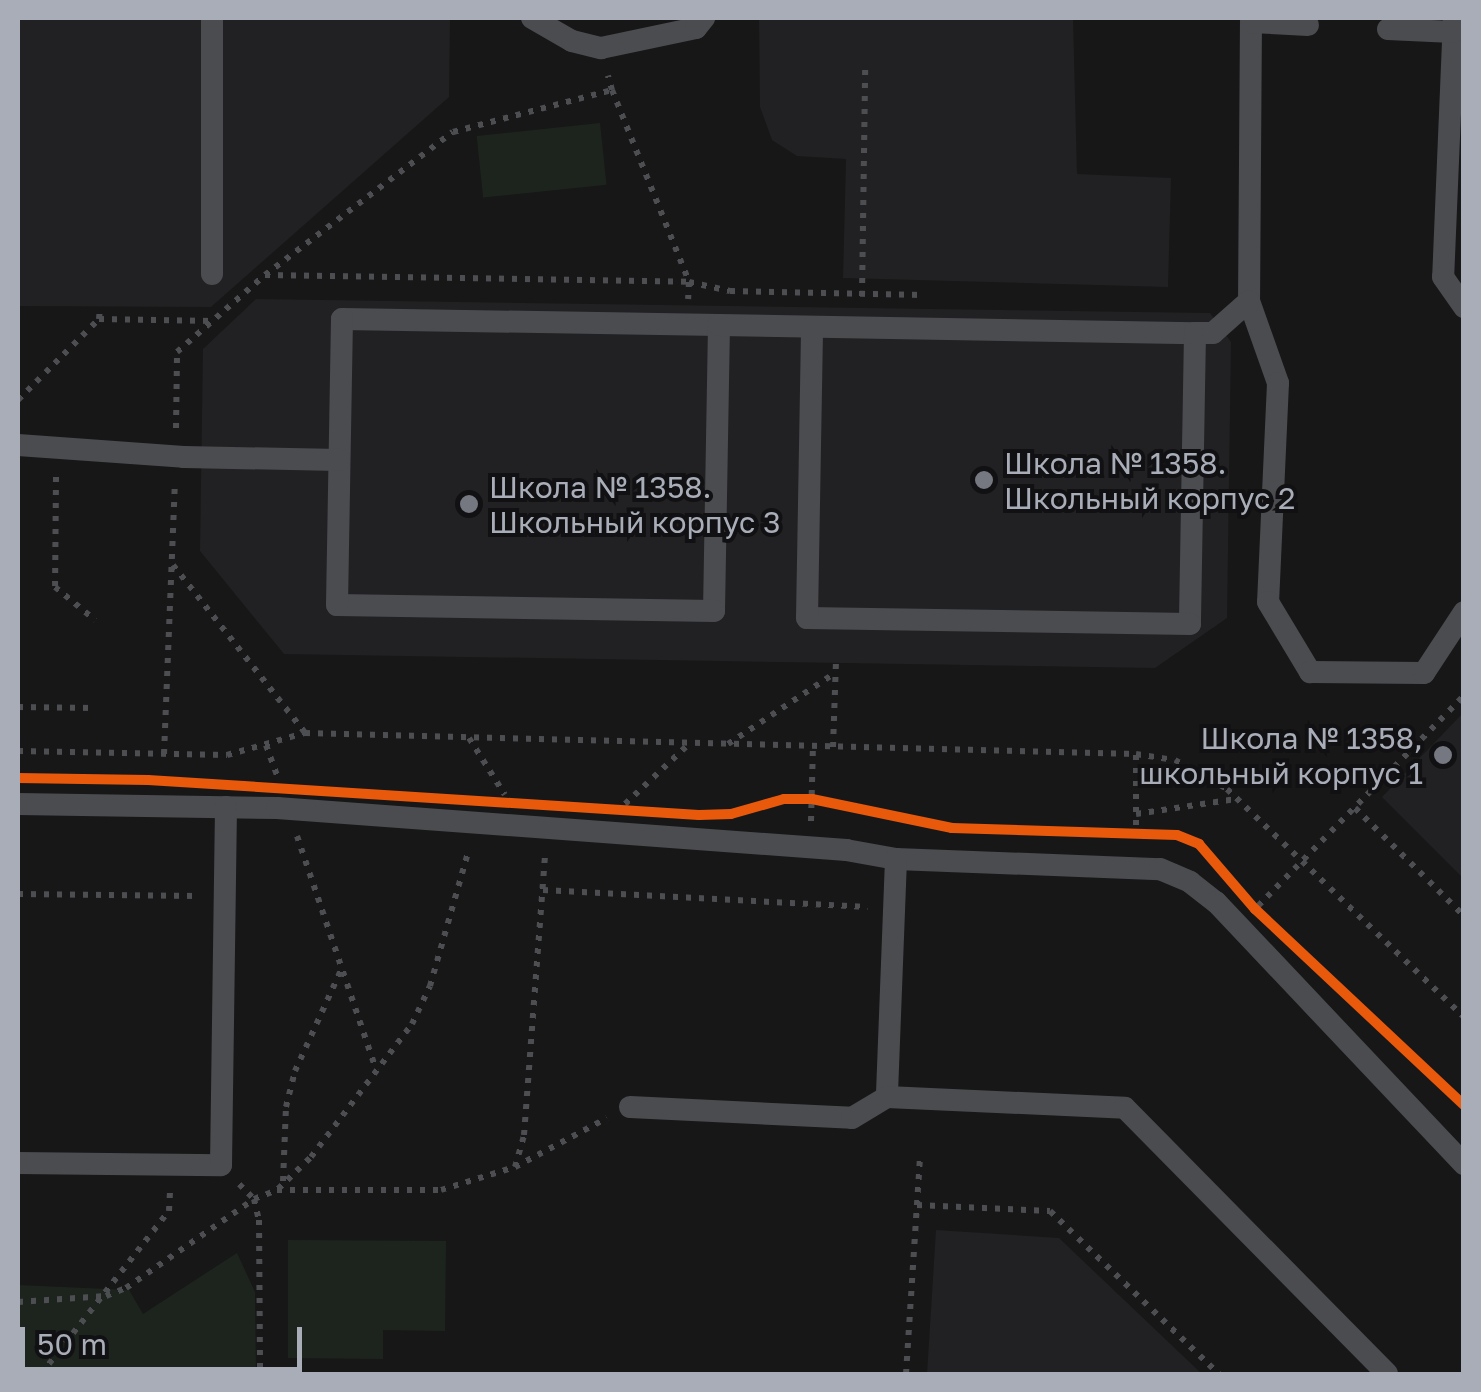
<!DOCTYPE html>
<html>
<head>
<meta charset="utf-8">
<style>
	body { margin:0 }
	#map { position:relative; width:1481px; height:1392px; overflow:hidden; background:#171717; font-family:"Golos Text",sans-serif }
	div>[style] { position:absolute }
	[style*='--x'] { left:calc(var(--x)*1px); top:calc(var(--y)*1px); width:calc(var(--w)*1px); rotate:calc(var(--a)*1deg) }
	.built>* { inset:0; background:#212123 }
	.green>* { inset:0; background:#1d241e; transform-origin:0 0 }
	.path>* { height:6px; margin-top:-3px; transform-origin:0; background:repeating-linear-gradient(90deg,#4d4e52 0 5px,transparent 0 13px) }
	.service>* { height:22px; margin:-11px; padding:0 11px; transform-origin:11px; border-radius:11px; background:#4b4c50 }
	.cycleway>* { height:10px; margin:-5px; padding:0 5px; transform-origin:5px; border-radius:5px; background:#e8590c }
	.dots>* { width:28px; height:28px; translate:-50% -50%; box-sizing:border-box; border:5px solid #111113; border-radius:50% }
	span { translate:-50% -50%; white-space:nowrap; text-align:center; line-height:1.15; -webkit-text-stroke:8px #111113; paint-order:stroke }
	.poi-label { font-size:30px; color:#a8adb8 }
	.left { translate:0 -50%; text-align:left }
	.right { translate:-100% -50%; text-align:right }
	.frame { position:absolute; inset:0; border:20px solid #a8adb8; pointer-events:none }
	.scale { position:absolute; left:20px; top:1327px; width:282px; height:45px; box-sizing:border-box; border:5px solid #a8adb8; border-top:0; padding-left:12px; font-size:30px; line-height:35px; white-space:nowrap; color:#a8adb8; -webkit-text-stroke:8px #111113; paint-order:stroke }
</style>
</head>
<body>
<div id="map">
	<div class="built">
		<i style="clip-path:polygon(18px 18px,450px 18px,449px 97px,211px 307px,18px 306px)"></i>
		<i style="clip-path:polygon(759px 18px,1073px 18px,1077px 174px,1171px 178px,1168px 287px,843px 278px,846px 159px,797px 156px,772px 140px,760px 107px)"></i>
		<i style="clip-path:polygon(256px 299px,1210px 313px,1231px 342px,1227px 618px,1155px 668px,284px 654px,200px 551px,203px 349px)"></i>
		<i style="clip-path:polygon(1463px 713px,1463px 878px,1382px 797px)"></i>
		<i style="clip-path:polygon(936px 1230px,1059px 1238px,1202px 1374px,927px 1374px)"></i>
	</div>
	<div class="green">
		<i style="left:600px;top:123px;width:62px;height:124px;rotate:84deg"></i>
		<i style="clip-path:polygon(288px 1240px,446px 1241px,445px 1331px,383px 1330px,383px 1359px,288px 1358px)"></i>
		<i style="clip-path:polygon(237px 1253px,255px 1292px,256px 1374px,18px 1374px,18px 1285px,129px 1290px,143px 1314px)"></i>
	</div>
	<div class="path">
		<i style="--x:612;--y:90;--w:207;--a:68.1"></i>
		<i style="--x:689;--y:282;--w:17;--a:93"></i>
		<i style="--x:265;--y:275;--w:424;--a:0.9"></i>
		<i style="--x:689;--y:282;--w:42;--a:12.4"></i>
		<i style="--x:730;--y:291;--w:193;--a:1.2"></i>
		<i style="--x:862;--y:296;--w:226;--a:-89.2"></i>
		<i style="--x:99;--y:319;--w:114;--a:1"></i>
		<i style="--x:18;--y:400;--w:115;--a:-45"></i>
		<i style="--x:99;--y:319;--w:12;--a:-85"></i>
		<i style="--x:176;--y:428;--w:76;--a:-89.2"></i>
		<i style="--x:177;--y:352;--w:117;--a:-41.2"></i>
		<i style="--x:265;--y:275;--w:236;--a:-37.3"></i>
		<i style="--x:453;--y:132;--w:164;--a:-14.8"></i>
		<i style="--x:612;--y:90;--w:15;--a:-106"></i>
		<i style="--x:56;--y:477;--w:110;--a:90.5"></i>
		<i style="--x:55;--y:587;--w:52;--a:39.5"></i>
		<i style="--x:173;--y:565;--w:214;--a:51.8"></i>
		<i style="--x:18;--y:707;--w:76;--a:0.8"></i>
		<i style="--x:469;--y:738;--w:67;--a:57.7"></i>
		<i style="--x:728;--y:744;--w:128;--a:-33.6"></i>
		<i style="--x:266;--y:745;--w:38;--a:70"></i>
		<i style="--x:833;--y:747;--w:84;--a:-88"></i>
		<i style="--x:18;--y:751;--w:209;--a:1.1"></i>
		<i style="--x:227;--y:755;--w:81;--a:-15.8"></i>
		<i style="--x:305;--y:733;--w:831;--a:1.45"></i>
		<i style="--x:1136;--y:754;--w:39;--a:9"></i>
		<i style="--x:1175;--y:760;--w:60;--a:29.1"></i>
		<i style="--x:1227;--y:789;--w:329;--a:43.9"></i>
		<i style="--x:164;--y:754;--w:269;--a:-87.7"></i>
		<i style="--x:625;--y:804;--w:88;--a:-43.2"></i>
		<i style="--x:1355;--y:808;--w:153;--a:44.7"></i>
		<i style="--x:1136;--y:814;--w:101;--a:-8.5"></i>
		<i style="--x:811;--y:821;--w:74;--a:-88.5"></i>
		<i style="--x:297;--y:836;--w:247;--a:71.3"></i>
		<i style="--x:1136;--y:838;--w:84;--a:-90"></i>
		<i style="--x:543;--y:890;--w:325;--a:3"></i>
		<i style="--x:18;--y:894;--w:180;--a:0.6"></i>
		<i style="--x:1258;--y:906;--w:294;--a:-45.6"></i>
		<i style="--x:515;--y:1167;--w:33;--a:-74"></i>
		<i style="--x:524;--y:1135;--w:283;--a:-85.7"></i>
		<i style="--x:283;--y:1181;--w:74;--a:-87.7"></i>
		<i style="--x:286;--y:1107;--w:37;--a:-76"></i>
		<i style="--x:295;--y:1071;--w:111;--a:-65.5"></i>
		<i style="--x:239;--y:1184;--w:21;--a:45"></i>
		<i style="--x:254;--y:1199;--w:22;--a:77"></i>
		<i style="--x:259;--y:1220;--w:154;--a:89.6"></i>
		<i style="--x:278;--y:1189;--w:46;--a:-44.1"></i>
		<i style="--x:311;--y:1157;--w:167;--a:-52.8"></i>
		<i style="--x:412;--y:1024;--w:42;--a:-64.7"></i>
		<i style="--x:430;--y:986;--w:142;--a:-74.1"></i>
		<i style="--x:917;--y:1205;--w:133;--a:2.6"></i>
		<i style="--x:1050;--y:1211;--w:235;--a:44"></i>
		<i style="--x:18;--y:1302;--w:88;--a:-3.9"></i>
		<i style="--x:106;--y:1296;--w:22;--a:-22"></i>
		<i style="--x:126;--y:1288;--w:156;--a:-34.8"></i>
		<i style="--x:254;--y:1199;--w:25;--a:-21"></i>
		<i style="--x:277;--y:1190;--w:164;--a:0"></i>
		<i style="--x:441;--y:1190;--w:77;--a:-17.3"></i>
		<i style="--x:515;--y:1167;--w:104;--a:-28"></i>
		<i style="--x:41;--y:1374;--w:207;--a:-51.9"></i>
		<i style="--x:169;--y:1211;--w:21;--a:-87"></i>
		<i style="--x:906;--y:1374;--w:218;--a:-86.3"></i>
	</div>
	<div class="service">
		<i style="--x:212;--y:18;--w:256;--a:90"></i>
		<i style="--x:532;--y:18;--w:46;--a:29.9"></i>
		<i style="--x:572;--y:41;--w:30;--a:14"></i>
		<i style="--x:601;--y:48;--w:97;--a:-11.9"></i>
		<i style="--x:696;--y:28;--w:13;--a:-51"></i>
		<i style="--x:1251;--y:18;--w:283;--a:90.4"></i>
		<i style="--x:1249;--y:301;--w:87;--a:70.5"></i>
		<i style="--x:1278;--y:383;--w:219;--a:92.6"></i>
		<i style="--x:1268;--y:602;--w:82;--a:59"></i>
		<i style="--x:1310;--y:672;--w:114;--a:0.5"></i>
		<i style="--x:1424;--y:673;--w:73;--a:-56.7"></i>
		<i style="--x:1454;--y:18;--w:259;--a:92.4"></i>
		<i style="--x:1443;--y:277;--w:37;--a:55"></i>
		<i style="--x:1251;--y:22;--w:57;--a:3"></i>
		<i style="--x:1388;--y:29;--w:65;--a:2.6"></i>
		<i style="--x:342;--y:319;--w:377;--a:0.9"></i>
		<i style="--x:719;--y:325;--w:286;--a:91"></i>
		<i style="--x:714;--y:611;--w:377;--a:-179.1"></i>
		<i style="--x:337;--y:605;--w:286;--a:-89"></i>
		<i style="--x:719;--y:325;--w:476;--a:1"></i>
		<i style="--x:1195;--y:333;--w:291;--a:91"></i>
		<i style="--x:1190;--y:624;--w:383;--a:-179.1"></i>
		<i style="--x:807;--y:618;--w:291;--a:-89"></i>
		<i style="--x:1195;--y:333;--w:18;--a:0"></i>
		<i style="--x:1213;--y:333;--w:48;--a:-41.6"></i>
		<i style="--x:18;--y:445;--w:166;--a:4.1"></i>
		<i style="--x:184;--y:457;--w:155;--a:1.1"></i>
		<i style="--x:18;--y:804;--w:259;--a:0.9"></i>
		<i style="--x:277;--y:808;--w:571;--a:4.22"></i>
		<i style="--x:846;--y:850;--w:51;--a:10.2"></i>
		<i style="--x:896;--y:859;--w:264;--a:2.2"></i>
		<i style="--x:1160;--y:869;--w:33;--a:23"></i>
		<i style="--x:1190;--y:882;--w:33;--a:38"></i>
		<i style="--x:1216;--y:902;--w:361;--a:46.6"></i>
		<i style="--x:896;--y:859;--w:238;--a:92.2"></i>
		<i style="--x:887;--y:1097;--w:238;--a:2.6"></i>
		<i style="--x:1125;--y:1108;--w:373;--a:45.4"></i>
		<i style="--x:630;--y:1107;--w:222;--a:2.8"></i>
		<i style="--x:852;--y:1118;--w:41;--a:-31"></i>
		<i style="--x:18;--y:1163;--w:203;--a:0.6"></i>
		<i style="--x:221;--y:1165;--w:358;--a:-89.2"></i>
	</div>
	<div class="cycleway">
		<i style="--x:18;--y:778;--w:130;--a:0.9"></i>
		<i style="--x:148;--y:780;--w:552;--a:3.63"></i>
		<i style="--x:699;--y:815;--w:32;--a:-2"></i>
		<i style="--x:731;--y:814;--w:55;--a:-15.8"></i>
		<i style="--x:784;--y:799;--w:28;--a:0"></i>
		<i style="--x:812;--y:799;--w:143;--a:11.7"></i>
		<i style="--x:952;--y:828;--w:225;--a:1.8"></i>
		<i style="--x:1177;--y:835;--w:24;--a:22"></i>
		<i style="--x:1199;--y:844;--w:86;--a:49.3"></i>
		<i style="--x:1255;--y:909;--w:287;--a:43.2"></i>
	</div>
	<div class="dots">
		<i style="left:984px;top:480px;background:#757880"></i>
		<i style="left:469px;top:504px;background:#757880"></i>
		<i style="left:1443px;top:755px;background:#757880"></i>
	</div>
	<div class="poi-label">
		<span class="left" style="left:1004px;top:480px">Школа № 1358.<br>Школьный корпус 2</span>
		<span class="left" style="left:489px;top:504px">Школа № 1358.<br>Школьный корпус 3</span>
		<span class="right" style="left:1423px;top:755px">Школа № 1358,<br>школьный корпус 1</span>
	</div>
	<div class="frame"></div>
	<div class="scale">50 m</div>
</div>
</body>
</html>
